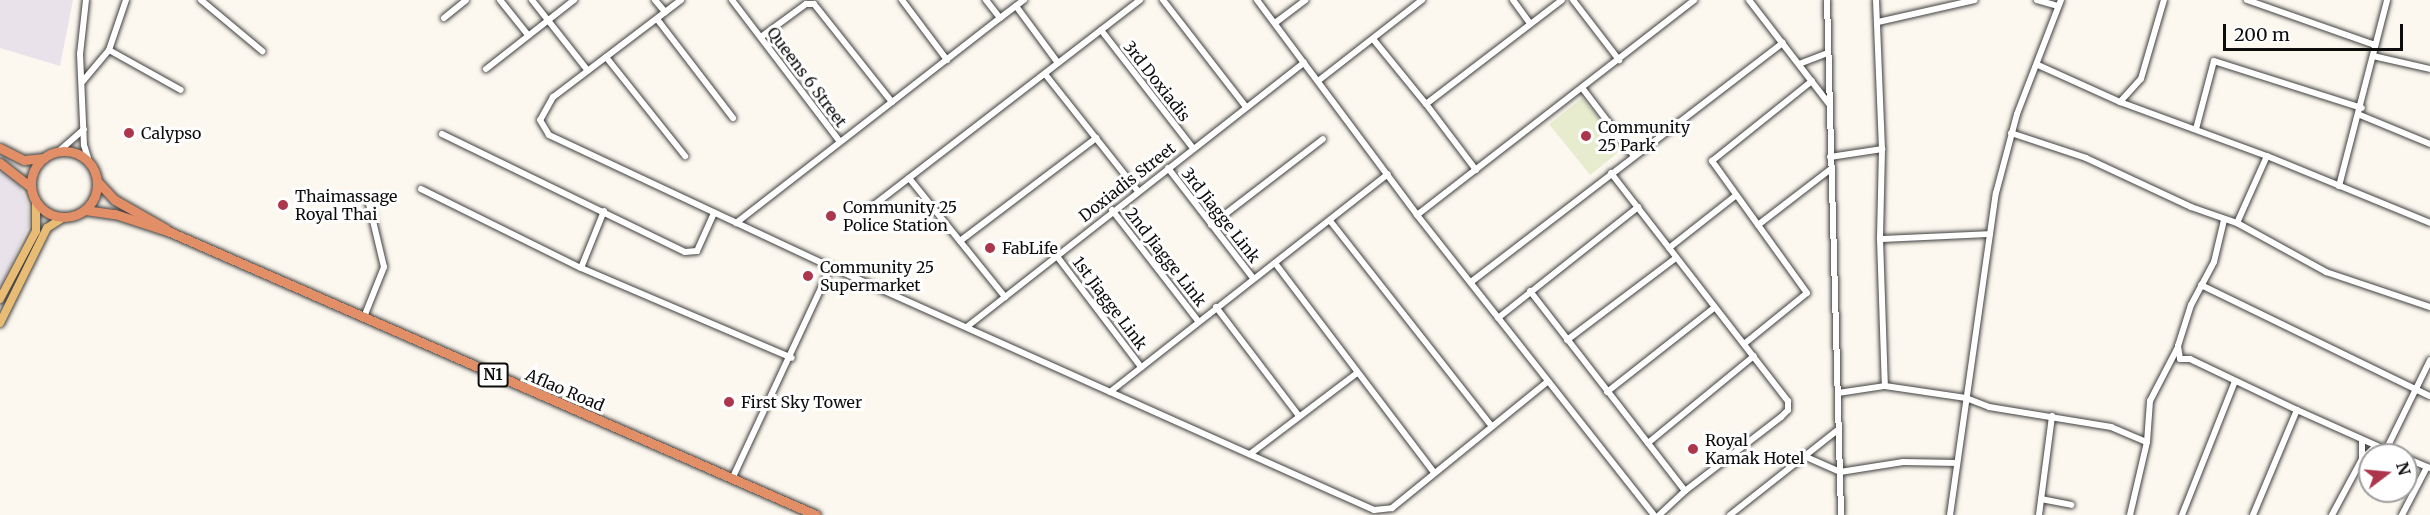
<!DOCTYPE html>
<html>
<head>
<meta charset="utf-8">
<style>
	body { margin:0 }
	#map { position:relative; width:2430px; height:515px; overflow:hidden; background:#fdf8ef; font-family:Merriweather,serif }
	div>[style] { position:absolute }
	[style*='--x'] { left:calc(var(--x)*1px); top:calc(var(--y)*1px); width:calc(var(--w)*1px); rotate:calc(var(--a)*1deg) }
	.industrial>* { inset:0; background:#e9e2eb }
	.pitch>* { inset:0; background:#e6eccd; transform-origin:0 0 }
	.roads { filter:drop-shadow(0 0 2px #404040) drop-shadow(0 0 2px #404040) }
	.minor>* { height:6px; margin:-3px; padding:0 3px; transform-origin:3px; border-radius:3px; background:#fff }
	.major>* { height:8px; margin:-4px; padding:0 4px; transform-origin:4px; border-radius:4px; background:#e8bc75 }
	.highway>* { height:9px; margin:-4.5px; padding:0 4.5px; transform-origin:4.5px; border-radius:4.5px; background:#e28f68 }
	.highway>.ring { margin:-4.5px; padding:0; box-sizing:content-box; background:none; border:9px solid #e28f68; border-radius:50% }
	.dots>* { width:16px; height:16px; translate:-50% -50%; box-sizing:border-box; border:3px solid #fff; border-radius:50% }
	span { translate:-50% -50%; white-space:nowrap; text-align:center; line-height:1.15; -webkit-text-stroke:6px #fff; paint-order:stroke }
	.shield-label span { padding:2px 4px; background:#fff; border:2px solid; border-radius:4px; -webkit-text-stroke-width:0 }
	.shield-label { font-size:15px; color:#0d0d0d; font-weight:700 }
	.street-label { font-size:16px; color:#0d0d0d }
	.poi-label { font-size:16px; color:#0d0d0d }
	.left { translate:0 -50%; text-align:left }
	.north { position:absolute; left:2358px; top:443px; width:60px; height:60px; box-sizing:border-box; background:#fff; border:2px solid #9e9e9e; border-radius:50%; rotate:74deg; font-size:16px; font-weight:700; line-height:24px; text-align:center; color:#0d0d0d }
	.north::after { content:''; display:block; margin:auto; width:21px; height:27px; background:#ac364c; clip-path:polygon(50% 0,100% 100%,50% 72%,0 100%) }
	.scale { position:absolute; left:2223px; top:24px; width:180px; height:27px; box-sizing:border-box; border:3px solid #0d0d0d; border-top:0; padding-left:8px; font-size:18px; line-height:21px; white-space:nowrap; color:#0d0d0d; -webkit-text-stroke:4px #fff; paint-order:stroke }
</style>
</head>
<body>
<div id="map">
	<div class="industrial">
		<i style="clip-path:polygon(0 0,73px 0,60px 66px,0 48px)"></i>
		<i style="clip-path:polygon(0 170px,17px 179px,28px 205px,29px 225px,0 288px)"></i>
	</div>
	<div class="pitch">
		<i style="left:1582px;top:98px;width:65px;height:42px;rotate:51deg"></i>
	</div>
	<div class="roads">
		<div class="minor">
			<i style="--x:86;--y:0;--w:54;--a:96.3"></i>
			<i style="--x:80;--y:54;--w:91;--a:87.5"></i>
			<i style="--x:84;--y:145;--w:17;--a:73"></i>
			<i style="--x:201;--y:0;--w:80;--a:39.9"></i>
			<i style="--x:500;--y:0;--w:45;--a:51.3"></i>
			<i style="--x:532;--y:0;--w:90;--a:51.7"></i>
			<i style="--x:655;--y:0;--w:16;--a:50"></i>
			<i style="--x:681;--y:0;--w:161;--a:142.8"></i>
			<i style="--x:553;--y:97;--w:26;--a:119"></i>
			<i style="--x:540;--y:120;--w:17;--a:59"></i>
			<i style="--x:549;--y:135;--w:311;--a:25.1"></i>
			<i style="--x:831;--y:267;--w:595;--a:24.11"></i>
			<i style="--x:1374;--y:510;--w:18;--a:-6"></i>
			<i style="--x:1392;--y:508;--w:201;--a:-39.1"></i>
			<i style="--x:732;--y:0;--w:178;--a:52.7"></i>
			<i style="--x:902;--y:0;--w:75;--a:53.1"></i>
			<i style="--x:1163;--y:0;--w:135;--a:52.2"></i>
			<i style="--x:1257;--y:0;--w:268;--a:53.3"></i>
			<i style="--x:1417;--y:215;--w:382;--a:51.7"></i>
			<i style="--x:1513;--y:0;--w:29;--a:54"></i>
			<i style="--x:1573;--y:0;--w:76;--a:52.5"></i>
			<i style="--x:1749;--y:0;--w:131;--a:52.4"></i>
			<i style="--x:1827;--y:0;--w:515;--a:88.44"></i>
			<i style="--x:1876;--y:0;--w:149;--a:87.7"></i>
			<i style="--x:2037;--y:0;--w:22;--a:16"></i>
			<i style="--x:2247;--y:0;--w:136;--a:19.4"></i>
			<i style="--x:1016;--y:6;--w:71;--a:53.6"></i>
			<i style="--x:444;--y:18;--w:28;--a:-39"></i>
			<i style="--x:1000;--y:18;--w:30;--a:-37"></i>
			<i style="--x:657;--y:19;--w:125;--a:52.5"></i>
			<i style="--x:1878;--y:22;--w:99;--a:-12.8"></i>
			<i style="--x:1275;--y:23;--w:38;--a:-37"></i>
			<i style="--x:1101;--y:30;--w:150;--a:52.1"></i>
			<i style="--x:761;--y:37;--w:56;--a:-36.3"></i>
			<i style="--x:806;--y:4;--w:8;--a:0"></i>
			<i style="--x:814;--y:4;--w:125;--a:51.5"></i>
			<i style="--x:892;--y:102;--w:137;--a:-37.9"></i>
			<i style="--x:1000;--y:18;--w:23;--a:-128"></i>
			<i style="--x:1373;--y:39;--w:84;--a:50.8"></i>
			<i style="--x:109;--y:50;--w:82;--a:29.1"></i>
			<i style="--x:2373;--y:56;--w:58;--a:12.8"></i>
			<i style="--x:606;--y:57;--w:127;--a:51.4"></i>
			<i style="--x:1799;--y:64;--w:30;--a:-21"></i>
			<i style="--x:2038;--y:65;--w:90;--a:24.3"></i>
			<i style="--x:2120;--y:102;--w:157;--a:20.2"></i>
			<i style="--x:2267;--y:156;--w:176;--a:22.3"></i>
			<i style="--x:486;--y:69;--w:112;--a:-38.1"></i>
			<i style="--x:1045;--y:74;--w:148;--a:51.6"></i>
			<i style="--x:83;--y:81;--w:40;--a:-50"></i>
			<i style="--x:109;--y:50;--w:53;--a:-71.2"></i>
			<i style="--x:1318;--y:81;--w:132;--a:-37.9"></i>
			<i style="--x:1583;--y:89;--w:84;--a:52.7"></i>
			<i style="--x:2120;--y:102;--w:31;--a:-48"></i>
			<i style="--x:2141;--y:79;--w:82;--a:-73.8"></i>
			<i style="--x:2360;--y:115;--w:76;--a:22.5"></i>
			<i style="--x:2196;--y:129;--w:70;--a:-75.2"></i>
			<i style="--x:2214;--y:61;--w:155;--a:17.6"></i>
			<i style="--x:2011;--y:133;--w:79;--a:18.4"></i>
			<i style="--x:2086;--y:158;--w:116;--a:25"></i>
			<i style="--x:2191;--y:207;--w:49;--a:19.2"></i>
			<i style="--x:2237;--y:223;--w:102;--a:28.8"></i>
			<i style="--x:2326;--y:272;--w:110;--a:18.6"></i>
			<i style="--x:442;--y:134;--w:270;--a:25.9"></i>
			<i style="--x:685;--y:252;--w:12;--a:-5"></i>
			<i style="--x:697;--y:251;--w:42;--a:-65.9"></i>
			<i style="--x:59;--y:151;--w:33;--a:-41"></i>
			<i style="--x:1830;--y:157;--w:53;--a:-8.7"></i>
			<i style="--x:1882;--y:149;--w:90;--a:91.3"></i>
			<i style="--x:1880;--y:239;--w:147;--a:88.1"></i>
			<i style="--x:1168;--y:168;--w:139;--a:52.3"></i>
			<i style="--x:1476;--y:170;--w:83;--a:-127.1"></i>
			<i style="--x:1426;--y:104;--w:171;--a:-37.4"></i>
			<i style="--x:1611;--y:173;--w:289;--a:52.2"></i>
			<i style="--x:1788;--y:401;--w:9;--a:90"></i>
			<i style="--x:1788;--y:410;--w:10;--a:135"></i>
			<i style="--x:1781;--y:417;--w:121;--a:142.4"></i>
			<i style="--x:1685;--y:491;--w:35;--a:137"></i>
			<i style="--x:909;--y:178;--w:153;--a:51.1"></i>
			<i style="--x:2339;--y:186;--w:192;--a:-75.5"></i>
			<i style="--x:421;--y:189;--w:178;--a:26.3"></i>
			<i style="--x:870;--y:208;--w:341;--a:-37.6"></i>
			<i style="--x:1112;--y:210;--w:140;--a:52.2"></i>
			<i style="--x:604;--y:211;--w:61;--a:112"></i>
			<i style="--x:581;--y:268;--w:229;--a:23.1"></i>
			<i style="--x:1417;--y:215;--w:351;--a:-37.8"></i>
			<i style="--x:2224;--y:220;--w:43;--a:103.4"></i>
			<i style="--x:2214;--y:262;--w:49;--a:118.1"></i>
			<i style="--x:2191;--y:305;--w:43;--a:107.6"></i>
			<i style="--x:2178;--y:346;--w:13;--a:81"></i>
			<i style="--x:2180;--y:359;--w:10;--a:0"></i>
			<i style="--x:2190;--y:359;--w:119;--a:25.5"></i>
			<i style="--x:1331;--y:222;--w:258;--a:51.8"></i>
			<i style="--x:736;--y:223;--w:197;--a:-37.8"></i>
			<i style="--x:2237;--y:223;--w:73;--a:-65.9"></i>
			<i style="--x:1211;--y:225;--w:141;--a:-37.5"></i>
			<i style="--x:1758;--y:225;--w:92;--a:-37.5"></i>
			<i style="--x:1880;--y:239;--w:110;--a:-2.6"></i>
			<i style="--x:960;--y:241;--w:171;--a:-37.1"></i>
			<i style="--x:1669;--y:248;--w:84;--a:-38.2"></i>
			<i style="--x:1056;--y:255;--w:141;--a:52.8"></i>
			<i style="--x:1275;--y:263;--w:261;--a:52.8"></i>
			<i style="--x:1471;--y:282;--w:393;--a:-37.5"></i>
			<i style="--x:2201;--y:285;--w:254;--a:25.9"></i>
			<i style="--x:1530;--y:291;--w:253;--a:52.2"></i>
			<i style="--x:1216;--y:307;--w:137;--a:52.7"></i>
			<i style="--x:364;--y:317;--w:54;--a:-68.2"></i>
			<i style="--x:384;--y:267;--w:69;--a:-103.4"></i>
			<i style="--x:1498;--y:318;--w:179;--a:-38.4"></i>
			<i style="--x:968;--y:326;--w:427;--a:-38.1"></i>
			<i style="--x:1567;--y:340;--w:136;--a:-37"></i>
			<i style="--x:1744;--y:344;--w:81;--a:-39"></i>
			<i style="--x:1807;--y:293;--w:163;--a:-125.7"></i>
			<i style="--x:1712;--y:161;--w:128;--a:-38.7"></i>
			<i style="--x:1110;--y:392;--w:353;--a:-38.1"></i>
			<i style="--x:1607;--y:392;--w:137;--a:-38.2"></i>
			<i style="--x:1838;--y:393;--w:48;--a:-8.5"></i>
			<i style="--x:1885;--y:386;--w:82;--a:8.4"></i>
			<i style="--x:1966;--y:398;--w:25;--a:21"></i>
			<i style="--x:1989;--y:407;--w:124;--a:9.3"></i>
			<i style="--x:2111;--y:427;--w:39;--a:23"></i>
			<i style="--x:1648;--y:443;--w:137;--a:-39.4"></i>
			<i style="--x:2386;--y:450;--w:100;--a:-63.9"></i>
			<i style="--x:1250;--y:454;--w:134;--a:-37.1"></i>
			<i style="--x:1804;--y:456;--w:39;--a:24"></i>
			<i style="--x:1840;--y:472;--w:64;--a:-9"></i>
			<i style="--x:1903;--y:462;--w:54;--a:1.1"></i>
			<i style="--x:2406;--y:458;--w:25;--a:23"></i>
			<i style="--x:2362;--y:459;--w:17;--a:-90"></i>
			<i style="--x:732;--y:479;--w:234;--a:-65"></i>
			<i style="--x:2041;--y:499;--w:31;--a:11"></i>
			<i style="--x:1730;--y:515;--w:139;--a:-38.3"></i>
			<i style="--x:1950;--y:515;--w:325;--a:-81.9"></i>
			<i style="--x:1996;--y:193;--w:82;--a:-75.1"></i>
			<i style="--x:2017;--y:114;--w:122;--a:-68.9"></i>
			<i style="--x:2039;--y:515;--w:100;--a:-82.5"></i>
			<i style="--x:2130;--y:515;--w:75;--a:-76.9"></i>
			<i style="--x:2147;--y:442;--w:41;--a:-85.8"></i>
			<i style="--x:2150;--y:401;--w:59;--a:-62.6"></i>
			<i style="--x:2182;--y:515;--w:144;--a:-68.4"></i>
			<i style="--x:2253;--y:515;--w:114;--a:-67.3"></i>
			<i style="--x:2297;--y:410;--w:110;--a:24.2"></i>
			<i style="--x:2332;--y:515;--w:64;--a:-61.8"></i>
			<i style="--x:2362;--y:459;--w:18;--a:-43"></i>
			<i style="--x:2402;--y:515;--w:54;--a:-62.5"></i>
		</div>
		<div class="major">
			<i style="--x:0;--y:299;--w:77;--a:-62.1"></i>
			<i style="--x:36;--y:231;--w:29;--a:-90"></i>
			<i style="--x:0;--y:323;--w:106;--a:-63.7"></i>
			<i style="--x:47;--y:228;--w:20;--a:-33"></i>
		</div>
		<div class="highway">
			<i style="--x:0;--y:148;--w:27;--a:27"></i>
			<i style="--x:24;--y:160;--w:20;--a:-6"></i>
			<i class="ring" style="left:31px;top:151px;width:57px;height:57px"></i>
			<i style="--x:0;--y:163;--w:39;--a:38"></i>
			<i style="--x:97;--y:181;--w:26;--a:47"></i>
			<i style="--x:115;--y:200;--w:59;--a:29.6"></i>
			<i style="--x:85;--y:210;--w:30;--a:8"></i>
			<i style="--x:115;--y:214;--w:58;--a:18.1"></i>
			<i style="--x:170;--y:232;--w:705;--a:23.66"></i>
		</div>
	</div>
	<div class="dots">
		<i style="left:129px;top:133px;background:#ac364c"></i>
		<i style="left:1586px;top:136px;background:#ac364c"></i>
		<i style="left:283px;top:205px;background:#ac364c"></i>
		<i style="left:831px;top:216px;background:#ac364c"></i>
		<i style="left:990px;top:248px;background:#ac364c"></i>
		<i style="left:808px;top:276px;background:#ac364c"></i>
		<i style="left:729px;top:402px;background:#ac364c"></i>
		<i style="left:1693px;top:449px;background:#ac364c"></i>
	</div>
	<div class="shield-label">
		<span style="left:493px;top:375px">N1</span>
	</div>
	<div class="street-label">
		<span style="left:807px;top:77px;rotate:53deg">Queens 6 Street</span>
		<span style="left:1157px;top:81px;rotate:52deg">3rd Doxiadis</span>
		<span style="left:1127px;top:182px;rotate:-38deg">Doxiadis Street</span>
		<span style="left:1221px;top:215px;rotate:52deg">3rd Jiagge Link</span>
		<span style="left:1166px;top:257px;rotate:52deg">2nd Jiagge Link</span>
		<span style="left:1110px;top:303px;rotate:53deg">1st Jiagge Link</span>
		<span style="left:565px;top:390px;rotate:23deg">Aflao Road</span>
	</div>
	<div class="poi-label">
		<span class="left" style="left:1598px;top:136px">Community<br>25 Park</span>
		<span class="left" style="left:141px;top:133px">Calypso</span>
		<span class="left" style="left:295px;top:205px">Thaimassage<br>Royal Thai</span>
		<span class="left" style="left:843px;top:216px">Community 25<br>Police Station</span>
		<span class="left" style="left:1002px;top:248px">FabLife</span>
		<span class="left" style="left:820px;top:276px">Community 25<br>Supermarket</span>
		<span class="left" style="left:741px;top:402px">First Sky Tower</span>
		<span class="left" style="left:1705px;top:449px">Royal<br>Kamak Hotel</span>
	</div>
	<div class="north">N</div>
	<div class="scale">200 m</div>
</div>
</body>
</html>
